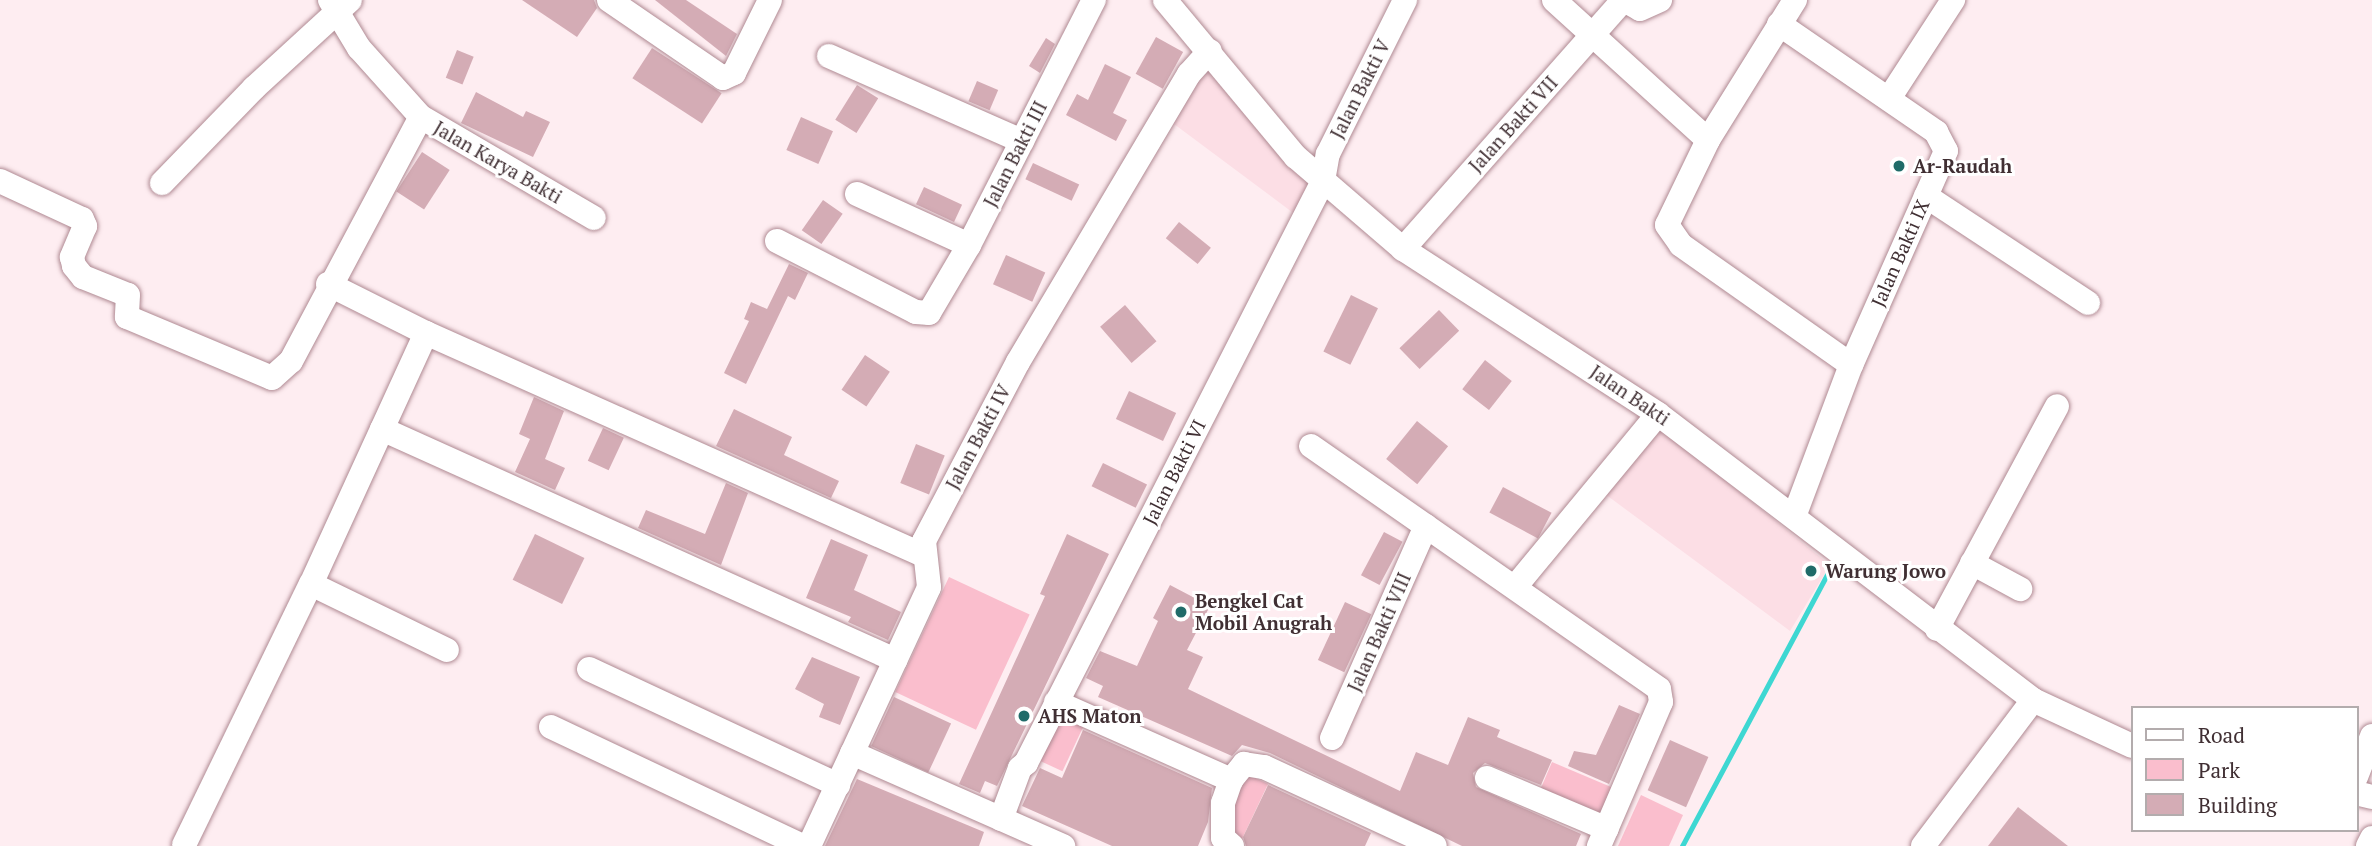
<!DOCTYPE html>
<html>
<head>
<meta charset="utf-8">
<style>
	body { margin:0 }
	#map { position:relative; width:2372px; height:846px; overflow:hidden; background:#feedf1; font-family:"PT Serif",serif }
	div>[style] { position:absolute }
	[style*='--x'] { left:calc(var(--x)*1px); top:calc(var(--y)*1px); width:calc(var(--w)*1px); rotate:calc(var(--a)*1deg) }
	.built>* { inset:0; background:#fcdee5 }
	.green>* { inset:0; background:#fabecd; transform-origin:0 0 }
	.stream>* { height:5px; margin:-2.5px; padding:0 2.5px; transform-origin:2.5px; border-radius:2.5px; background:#3ed7d2 }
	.building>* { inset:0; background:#d4acb5; transform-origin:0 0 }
	.roads { filter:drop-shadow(0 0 2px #af8992) drop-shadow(0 0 2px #af8992) }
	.minor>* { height:24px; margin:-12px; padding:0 12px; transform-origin:12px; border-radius:12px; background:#fff }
	.dots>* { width:19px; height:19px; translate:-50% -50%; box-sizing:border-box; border:4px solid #fff; border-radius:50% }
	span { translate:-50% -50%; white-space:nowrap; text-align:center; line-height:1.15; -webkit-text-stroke:6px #fff; paint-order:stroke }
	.street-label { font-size:19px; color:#402f33 }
	.poi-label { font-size:19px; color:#402f33; font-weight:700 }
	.left { translate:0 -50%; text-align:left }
	.legend { position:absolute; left:2131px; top:706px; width:228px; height:126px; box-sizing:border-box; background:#fff; border:2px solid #b3acad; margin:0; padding:9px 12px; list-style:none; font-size:21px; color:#402f33 }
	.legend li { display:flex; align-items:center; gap:14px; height:35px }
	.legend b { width:35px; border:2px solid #b3acad }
</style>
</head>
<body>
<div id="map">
	<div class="built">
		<i style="clip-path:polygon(1207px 64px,1314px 182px,1296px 215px,1170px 121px)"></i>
		<i style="clip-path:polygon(1658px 426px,1830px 565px,1790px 631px,1605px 494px)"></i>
	</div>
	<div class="green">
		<i style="left:949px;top:577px;width:89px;height:127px;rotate:25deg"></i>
		<i style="left:1060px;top:715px;width:26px;height:50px;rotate:25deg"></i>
		<i style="left:1552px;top:762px;width:75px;height:38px;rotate:23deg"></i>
		<i style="clip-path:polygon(1251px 776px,1268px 784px,1242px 839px,1231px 834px,1235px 782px)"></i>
		<i style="clip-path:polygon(1641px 795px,1683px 815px,1669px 846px,1618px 846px)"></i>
	</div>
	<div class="stream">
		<i style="--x:1682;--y:846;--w:316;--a:-61.9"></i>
	</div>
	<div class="building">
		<i style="clip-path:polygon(522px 0,594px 0,597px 8px,577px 37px)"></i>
		<i style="clip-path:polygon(655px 0,686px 0,737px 34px,726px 56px)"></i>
		<i style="left:1156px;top:37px;width:31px;height:42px;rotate:29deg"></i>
		<i style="clip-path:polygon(1046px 38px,1055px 44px,1040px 73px,1029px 66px)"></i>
		<i style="left:652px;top:48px;width:83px;height:36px;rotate:33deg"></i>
		<i style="left:457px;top:50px;width:18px;height:30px;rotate:22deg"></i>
		<i style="clip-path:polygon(1105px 64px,1131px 77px,1113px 113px,1127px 120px,1116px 141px,1066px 115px,1077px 94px,1088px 100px)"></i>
		<i style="left:977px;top:81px;width:23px;height:22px;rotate:23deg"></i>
		<i style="left:857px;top:85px;width:25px;height:41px;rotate:32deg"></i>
		<i style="clip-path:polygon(476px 92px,523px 117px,526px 111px,550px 122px,533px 157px,461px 123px)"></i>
		<i style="left:801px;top:117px;width:35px;height:36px;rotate:24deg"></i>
		<i style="left:422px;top:152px;width:33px;height:47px;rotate:33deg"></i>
		<i style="left:1033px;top:163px;width:51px;height:18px;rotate:25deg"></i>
		<i style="left:924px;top:187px;width:42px;height:19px;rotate:25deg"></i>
		<i style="left:823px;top:200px;width:24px;height:37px;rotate:35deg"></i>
		<i style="left:1179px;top:222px;width:41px;height:21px;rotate:39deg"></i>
		<i style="left:1006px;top:255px;width:43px;height:32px;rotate:24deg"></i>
		<i style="clip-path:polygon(789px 264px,808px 273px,795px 300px,788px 296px,746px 384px,724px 373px,749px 321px,744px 319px,751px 302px,767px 309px)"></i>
		<i style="left:1351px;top:295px;width:30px;height:63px;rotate:26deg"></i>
		<i style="left:1125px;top:305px;width:48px;height:33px;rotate:49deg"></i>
		<i style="left:1439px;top:310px;width:29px;height:55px;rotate:46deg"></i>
		<i style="left:865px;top:355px;width:30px;height:42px;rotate:34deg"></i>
		<i style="left:1485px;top:360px;width:34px;height:37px;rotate:38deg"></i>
		<i style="left:1129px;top:391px;width:52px;height:31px;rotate:25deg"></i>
		<i style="clip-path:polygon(534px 397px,564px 411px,545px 459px,565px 468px,555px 490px,515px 472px,530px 439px,519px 434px)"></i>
		<i style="clip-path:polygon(734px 409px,792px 437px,784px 455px,839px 481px,831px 498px,716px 446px)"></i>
		<i style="left:1417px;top:421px;width:40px;height:49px;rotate:39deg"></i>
		<i style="left:603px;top:428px;width:23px;height:36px;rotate:25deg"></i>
		<i style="left:916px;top:444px;width:31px;height:42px;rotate:22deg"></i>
		<i style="left:1103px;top:463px;width:49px;height:26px;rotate:26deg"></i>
		<i style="clip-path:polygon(726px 483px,748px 493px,721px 565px,638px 528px,646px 510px,705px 534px)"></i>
		<i style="left:1503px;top:487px;width:55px;height:29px;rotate:28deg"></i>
		<i style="left:1384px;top:532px;width:21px;height:49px;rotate:28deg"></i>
		<i style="left:535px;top:534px;width:55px;height:51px;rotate:26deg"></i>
		<i style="clip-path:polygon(1067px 534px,1109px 554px,997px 786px,985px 781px,980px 793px,959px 784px,1045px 596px,1040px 594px)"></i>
		<i style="clip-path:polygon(831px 539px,868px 555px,854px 590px,901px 612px,888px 640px,848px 622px,851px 617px,806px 598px)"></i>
		<i style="clip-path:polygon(1170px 585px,1210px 606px,1187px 650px,1203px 657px,1188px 689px,1400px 791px,1416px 752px,1448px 765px,1468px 717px,1500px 730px,1497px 737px,1552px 760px,1541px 785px,1485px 763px,1473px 773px,1476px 787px,1581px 834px,1576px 846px,1462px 846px,1270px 753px,1242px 745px,1232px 756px,1098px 697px,1103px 686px,1086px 678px,1100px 651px,1137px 666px,1158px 621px,1153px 618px)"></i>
		<i style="left:1345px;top:602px;width:29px;height:64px;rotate:25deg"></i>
		<i style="clip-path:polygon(812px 657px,860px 677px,840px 725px,819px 717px,824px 704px,795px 689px)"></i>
		<i style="left:894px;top:697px;width:63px;height:54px;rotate:25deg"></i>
		<i style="clip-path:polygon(1619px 705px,1640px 714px,1609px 784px,1568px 766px,1574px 751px,1596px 755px)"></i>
		<i style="clip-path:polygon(1083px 730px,1212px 788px,1208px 822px,1198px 846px,1112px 846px,1022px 806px,1040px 768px,1062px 778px)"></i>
		<i style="left:1670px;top:740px;width:42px;height:55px;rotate:24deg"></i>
		<i style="clip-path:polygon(857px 779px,984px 832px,979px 846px,825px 846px)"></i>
		<i style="clip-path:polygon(1268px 785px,1371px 833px,1365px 846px,1246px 846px,1243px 837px)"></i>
		<i style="clip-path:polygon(2018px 807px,2068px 846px,1988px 846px)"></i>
	</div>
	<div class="roads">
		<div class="minor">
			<i style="--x:330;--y:0;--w:56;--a:58.9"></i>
			<i style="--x:359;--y:48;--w:93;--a:48.1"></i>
			<i style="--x:421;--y:117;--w:200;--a:30.3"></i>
			<i style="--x:609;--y:0;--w:138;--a:34.4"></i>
			<i style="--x:723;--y:78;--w:12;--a:-24"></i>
			<i style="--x:734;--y:73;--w:81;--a:-63.7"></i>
			<i style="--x:1165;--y:0;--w:204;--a:50.2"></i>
			<i style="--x:1296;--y:157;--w:141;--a:40.7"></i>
			<i style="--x:1403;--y:249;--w:304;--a:32.9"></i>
			<i style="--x:1658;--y:414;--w:472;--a:37.3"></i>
			<i style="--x:2033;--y:700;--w:109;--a:24.9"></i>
			<i style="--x:1554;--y:0;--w:208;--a:42.3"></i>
			<i style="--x:1624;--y:0;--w:18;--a:29"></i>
			<i style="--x:1640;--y:9;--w:22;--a:-24"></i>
			<i style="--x:1795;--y:0;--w:165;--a:121.9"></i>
			<i style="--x:1708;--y:140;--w:94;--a:115.8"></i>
			<i style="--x:1667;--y:225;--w:24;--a:55"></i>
			<i style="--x:1681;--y:245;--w:208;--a:35.2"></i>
			<i style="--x:1779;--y:24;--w:191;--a:34.5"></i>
			<i style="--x:1936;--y:132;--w:21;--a:62"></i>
			<i style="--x:1946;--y:151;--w:234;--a:113.9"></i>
			<i style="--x:1851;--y:365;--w:159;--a:110.6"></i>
			<i style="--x:829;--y:56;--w:211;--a:23.8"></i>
			<i style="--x:1890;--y:97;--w:116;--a:-57"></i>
			<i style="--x:0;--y:181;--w:90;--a:24.9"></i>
			<i style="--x:82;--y:219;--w:8;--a:67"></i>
			<i style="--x:85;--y:226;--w:34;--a:113"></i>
			<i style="--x:72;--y:257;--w:9;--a:77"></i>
			<i style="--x:74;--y:266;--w:14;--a:51"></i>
			<i style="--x:83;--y:277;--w:48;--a:21.8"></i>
			<i style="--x:128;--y:295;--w:22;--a:93"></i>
			<i style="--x:127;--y:317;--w:157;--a:22.8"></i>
			<i style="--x:272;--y:378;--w:25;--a:-42"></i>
			<i style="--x:291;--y:361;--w:276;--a:-62"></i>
			<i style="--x:162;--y:183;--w:132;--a:-45.9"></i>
			<i style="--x:254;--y:88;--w:130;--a:-42.5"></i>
			<i style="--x:857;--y:194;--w:123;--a:24.5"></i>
			<i style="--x:1926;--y:196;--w:194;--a:33.4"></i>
			<i style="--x:777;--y:241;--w:156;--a:27.1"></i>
			<i style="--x:916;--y:312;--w:13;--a:4"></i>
			<i style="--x:929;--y:313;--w:79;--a:-59.5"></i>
			<i style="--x:969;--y:245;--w:275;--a:-63"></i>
			<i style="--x:1403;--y:249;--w:332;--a:-48.5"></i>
			<i style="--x:328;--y:284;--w:110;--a:26.6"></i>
			<i style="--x:426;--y:333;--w:276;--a:114.6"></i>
			<i style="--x:311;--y:584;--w:151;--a:25.9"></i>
			<i style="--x:426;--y:333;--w:544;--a:24.07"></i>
			<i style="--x:382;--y:429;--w:563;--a:24.24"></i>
			<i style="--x:1311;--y:446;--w:424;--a:34.9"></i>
			<i style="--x:1659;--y:689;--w:13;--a:81"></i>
			<i style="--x:1661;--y:702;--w:157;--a:113.3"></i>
			<i style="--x:1972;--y:563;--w:55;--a:28.4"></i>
			<i style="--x:1515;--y:587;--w:224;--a:-50.4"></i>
			<i style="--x:1937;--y:629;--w:253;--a:-61.7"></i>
			<i style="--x:589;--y:669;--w:275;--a:25"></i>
			<i style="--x:1056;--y:702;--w:192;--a:24"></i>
			<i style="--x:551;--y:727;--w:279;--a:25.3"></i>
			<i style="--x:1332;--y:738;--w:232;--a:-66.1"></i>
			<i style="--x:852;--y:753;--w:231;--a:23.8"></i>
			<i style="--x:2356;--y:777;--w:44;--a:-68.7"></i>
			<i style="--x:1487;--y:778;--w:130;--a:23"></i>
			<i style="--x:2356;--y:793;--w:16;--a:14"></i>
			<i style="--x:1001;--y:819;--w:54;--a:-69.6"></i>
			<i style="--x:1020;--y:768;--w:8;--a:-40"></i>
			<i style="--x:1026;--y:763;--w:653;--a:-62.96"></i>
			<i style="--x:1323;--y:181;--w:27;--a:-80"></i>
			<i style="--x:1328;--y:154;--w:172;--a:-63.4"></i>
			<i style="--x:184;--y:845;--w:290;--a:-64.1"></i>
			<i style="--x:809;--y:846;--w:285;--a:-65.1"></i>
			<i style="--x:929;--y:587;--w:46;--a:-96.2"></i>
			<i style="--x:924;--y:541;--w:202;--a:-62.3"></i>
			<i style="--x:1018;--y:362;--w:335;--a:-59.3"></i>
			<i style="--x:1189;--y:74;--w:31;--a:-48"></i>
			<i style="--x:1232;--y:846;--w:12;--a:-138"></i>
			<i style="--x:1223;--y:838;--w:35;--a:-90"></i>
			<i style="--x:1223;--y:803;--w:24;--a:-71"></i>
			<i style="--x:1231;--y:780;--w:21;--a:-51"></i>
			<i style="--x:1244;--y:764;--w:20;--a:9"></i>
			<i style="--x:1264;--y:767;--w:188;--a:24.8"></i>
			<i style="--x:1923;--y:846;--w:183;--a:-53"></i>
			<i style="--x:2368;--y:846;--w:9;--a:-63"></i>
		</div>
	</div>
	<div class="dots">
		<i style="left:1899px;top:166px;background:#206b69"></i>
		<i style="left:1811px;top:571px;background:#206b69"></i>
		<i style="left:1181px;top:612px;background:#206b69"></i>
		<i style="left:1024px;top:716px;background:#206b69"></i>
	</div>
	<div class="street-label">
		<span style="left:1360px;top:89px;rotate:-63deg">Jalan Bakti V</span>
		<span style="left:1513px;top:124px;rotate:-48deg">Jalan Bakti VII</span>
		<span style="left:1015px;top:154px;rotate:-63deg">Jalan Bakti III</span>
		<span style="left:498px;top:162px;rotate:30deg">Jalan Karya Bakti</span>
		<span style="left:1900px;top:253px;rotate:-66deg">Jalan Bakti IX</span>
		<span style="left:1630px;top:395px;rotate:34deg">Jalan Bakti</span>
		<span style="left:978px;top:437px;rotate:-62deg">Jalan Bakti IV</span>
		<span style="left:1174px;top:472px;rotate:-63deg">Jalan Bakti VI</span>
		<span style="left:1379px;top:632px;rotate:-66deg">Jalan Bakti VIII</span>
	</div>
	<div class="poi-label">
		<span class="left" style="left:1913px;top:166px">Ar-Raudah</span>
		<span class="left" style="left:1825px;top:571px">Warung Jowo</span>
		<span class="left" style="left:1195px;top:612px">Bengkel Cat<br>Mobil Anugrah</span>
		<span class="left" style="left:1038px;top:716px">AHS Maton</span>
	</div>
	<ul class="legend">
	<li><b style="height:9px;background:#fff"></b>Road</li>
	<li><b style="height:19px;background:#fabecd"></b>Park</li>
	<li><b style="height:19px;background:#d4acb5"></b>Building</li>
	</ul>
</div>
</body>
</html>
